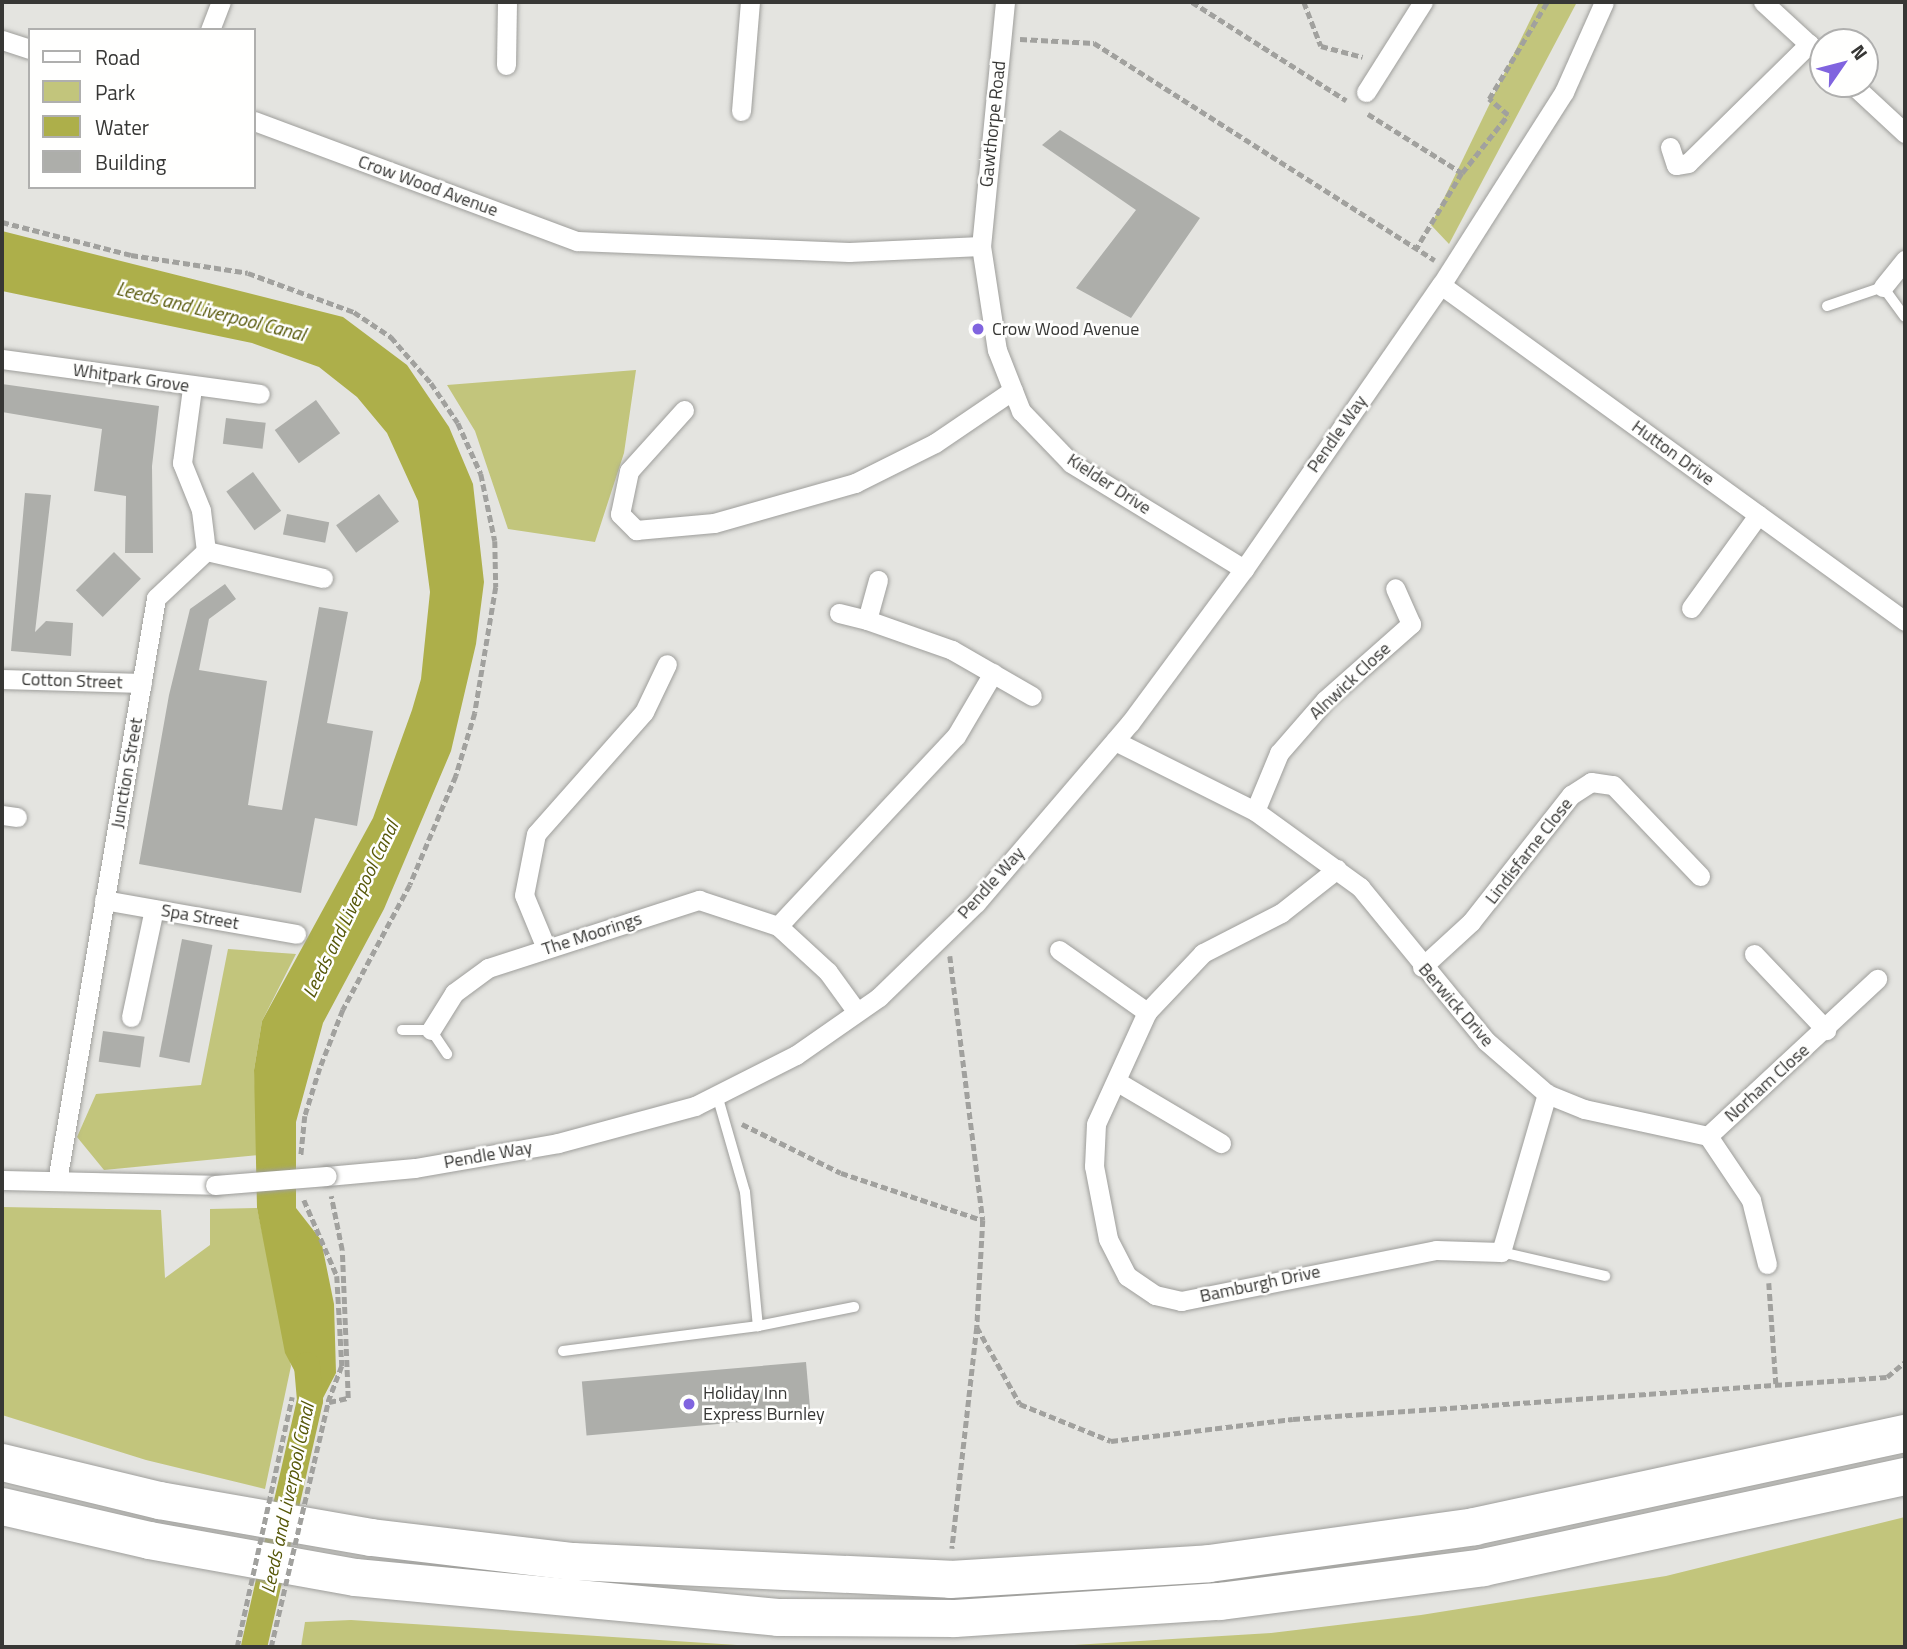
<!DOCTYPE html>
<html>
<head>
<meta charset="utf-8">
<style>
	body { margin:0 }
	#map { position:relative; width:1907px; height:1649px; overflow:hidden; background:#e4e4e0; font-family:"Titillium Web",sans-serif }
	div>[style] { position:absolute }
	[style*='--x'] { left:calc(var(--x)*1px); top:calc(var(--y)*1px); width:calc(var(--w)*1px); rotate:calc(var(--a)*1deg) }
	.green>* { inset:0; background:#c2c57c }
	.water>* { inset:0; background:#adaf4a }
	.canal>* { height:26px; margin:-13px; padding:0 13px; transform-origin:13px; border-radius:13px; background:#adaf4a }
	.building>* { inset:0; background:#adaeaa; transform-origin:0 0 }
	.path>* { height:4.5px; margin-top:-2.25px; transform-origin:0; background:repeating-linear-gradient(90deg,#a1a19e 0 7px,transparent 0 10.5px) }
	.roads { filter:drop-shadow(0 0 2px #9e9e9b) drop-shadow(0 0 2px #9e9e9b) }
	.service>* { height:10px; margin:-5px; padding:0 5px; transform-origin:5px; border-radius:5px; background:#fff }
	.minor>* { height:19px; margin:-9.5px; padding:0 9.5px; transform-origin:9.5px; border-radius:9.5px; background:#fff }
	.motorway>* { height:37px; margin:-18.5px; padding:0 18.5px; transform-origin:18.5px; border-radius:18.5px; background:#fff }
	.path-bridge>* { height:4.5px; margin-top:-2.25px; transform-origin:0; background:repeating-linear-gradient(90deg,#a1a19e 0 7px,transparent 0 10.5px) }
	.bridges { filter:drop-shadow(0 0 2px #9e9e9b) drop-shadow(0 0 2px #9e9e9b) }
	.minor-bridge>* { height:19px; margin:-9.5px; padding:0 9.5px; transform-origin:9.5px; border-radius:9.5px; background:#fff }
	.dots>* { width:19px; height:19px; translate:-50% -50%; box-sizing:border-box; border:4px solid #fffffe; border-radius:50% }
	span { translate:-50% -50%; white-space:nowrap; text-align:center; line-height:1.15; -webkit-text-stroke:5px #fffffe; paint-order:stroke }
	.street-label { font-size:18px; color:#373735 }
	.poi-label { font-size:18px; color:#373735 }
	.left { translate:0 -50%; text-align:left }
	.water-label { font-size:19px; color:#565708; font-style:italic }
	.frame { position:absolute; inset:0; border:4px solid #373735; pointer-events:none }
	.legend { position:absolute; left:28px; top:28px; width:228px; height:161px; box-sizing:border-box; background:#fffffe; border:2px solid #afafae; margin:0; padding:9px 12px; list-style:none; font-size:21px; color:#373735 }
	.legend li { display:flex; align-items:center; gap:14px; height:35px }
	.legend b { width:35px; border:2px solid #afafae }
	.north { position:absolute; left:1809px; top:28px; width:70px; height:70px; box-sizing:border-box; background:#fffffe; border:2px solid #afafae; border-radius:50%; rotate:55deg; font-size:19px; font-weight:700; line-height:28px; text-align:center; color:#373735 }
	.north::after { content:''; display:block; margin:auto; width:24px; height:32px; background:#8064df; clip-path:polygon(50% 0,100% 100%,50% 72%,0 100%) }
</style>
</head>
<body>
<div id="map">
	<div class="green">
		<i style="clip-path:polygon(1539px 2px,1577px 2px,1449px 244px,1431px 225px)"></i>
		<i style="clip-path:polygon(636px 370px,624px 453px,595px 542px,508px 529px,475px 431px,447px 385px)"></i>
		<i style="clip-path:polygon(228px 949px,296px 954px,262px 1021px,254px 1070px,259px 1155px,104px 1170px,77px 1137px,96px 1094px,201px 1085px)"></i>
		<i style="clip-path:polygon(2px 1207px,161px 1210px,165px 1278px,210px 1245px,210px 1209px,257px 1208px,291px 1366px,265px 1489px,146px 1460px,2px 1415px)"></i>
		<i style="clip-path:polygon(1905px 1517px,1905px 1647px,1041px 1647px,1271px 1633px,1421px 1615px,1666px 1576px)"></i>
		<i style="clip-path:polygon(351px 1620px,767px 1647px,301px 1647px,305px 1622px)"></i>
	</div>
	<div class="water">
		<i style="clip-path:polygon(2px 231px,343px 317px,407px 365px,449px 427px,473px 484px,484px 582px,476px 644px,451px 751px,384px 909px,323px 1023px,296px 1122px,296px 1208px,321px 1240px,334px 1304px,336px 1373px,322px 1400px,310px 1400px,285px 1353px,257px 1208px,254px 1070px,262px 1021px,373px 818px,412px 710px,421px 679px,430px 592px,418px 501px,387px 433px,357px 397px,319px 367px,252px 343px,2px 291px)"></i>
	</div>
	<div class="canal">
		<i style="--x:254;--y:1647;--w:253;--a:-77.2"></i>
		<i style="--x:310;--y:1400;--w:35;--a:-95"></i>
	</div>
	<div class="building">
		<i style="clip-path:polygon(1060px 130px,1200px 218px,1131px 318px,1076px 288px,1136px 210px,1042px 145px)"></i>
		<i style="clip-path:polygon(2px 384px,159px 406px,152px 466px,153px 553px,125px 553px,126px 496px,94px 491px,102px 429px,2px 412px)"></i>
		<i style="left:316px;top:400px;width:41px;height:51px;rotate:54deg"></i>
		<i style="left:226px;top:418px;width:40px;height:26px;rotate:7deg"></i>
		<i style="left:253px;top:472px;width:48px;height:33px;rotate:54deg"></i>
		<i style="clip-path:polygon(25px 493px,51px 495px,35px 632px,46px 621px,73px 623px,71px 656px,11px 651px)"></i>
		<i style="left:379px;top:494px;width:34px;height:53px;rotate:54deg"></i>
		<i style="left:287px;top:514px;width:43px;height:21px;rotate:11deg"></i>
		<i style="left:114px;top:552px;width:38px;height:54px;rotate:45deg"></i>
		<i style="clip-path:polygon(225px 584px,236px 599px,209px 619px,199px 670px,267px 681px,248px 805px,282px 810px,319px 607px,348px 612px,327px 723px,373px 731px,357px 826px,315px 818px,301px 893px,139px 864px,169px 695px,190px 609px)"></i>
		<i style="left:182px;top:939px;width:31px;height:120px;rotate:11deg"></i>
		<i style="left:103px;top:1031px;width:42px;height:31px;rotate:8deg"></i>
		<i style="left:806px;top:1362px;width:54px;height:225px;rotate:85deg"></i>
	</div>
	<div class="path">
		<i style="--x:1192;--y:2;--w:183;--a:32.5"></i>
		<i style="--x:1304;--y:2;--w:47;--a:68.9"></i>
		<i style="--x:1321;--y:46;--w:43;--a:14.7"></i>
		<i style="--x:1020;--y:39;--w:74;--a:3.1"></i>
		<i style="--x:1094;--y:43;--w:404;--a:32.5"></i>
		<i style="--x:1368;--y:114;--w:111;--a:32.1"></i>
		<i style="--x:1462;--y:173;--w:87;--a:121"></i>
		<i style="--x:1462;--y:173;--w:74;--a:-51.6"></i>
		<i style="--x:1508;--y:115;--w:25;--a:-140"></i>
		<i style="--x:1489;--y:99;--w:113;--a:-59.1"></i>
		<i style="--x:2;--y:222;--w:133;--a:14.3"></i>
		<i style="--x:131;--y:255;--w:118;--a:8.7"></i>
		<i style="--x:248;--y:273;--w:113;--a:20.2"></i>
		<i style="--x:354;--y:312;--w:45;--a:34"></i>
		<i style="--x:391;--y:337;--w:61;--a:49"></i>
		<i style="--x:431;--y:383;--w:48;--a:56"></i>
		<i style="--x:458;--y:423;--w:56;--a:65.7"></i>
		<i style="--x:481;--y:474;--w:68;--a:78.2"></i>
		<i style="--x:495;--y:541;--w:46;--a:88.8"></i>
		<i style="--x:496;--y:587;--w:128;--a:99.5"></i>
		<i style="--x:475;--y:713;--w:66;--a:106.8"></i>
		<i style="--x:456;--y:776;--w:118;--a:112.9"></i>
		<i style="--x:410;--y:885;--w:142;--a:118.2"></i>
		<i style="--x:343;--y:1010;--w:62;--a:111.6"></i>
		<i style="--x:320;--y:1068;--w:50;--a:107.4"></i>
		<i style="--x:305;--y:1116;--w:40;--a:95.7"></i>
		<i style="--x:950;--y:956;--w:266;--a:82.9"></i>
		<i style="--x:983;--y:1220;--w:107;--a:93.2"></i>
		<i style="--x:977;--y:1327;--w:223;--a:96.4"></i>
		<i style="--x:742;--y:1124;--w:110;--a:26.3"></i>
		<i style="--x:841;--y:1173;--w:149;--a:18.4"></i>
		<i style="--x:304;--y:1200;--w:83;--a:66.5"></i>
		<i style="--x:337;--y:1276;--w:90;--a:86.8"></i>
		<i style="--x:342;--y:1366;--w:39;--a:111"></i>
		<i style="--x:1769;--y:1283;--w:101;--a:86"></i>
		<i style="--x:977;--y:1327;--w:88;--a:60.8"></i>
		<i style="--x:1020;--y:1404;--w:98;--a:22.1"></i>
		<i style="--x:1111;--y:1441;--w:183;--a:-6.9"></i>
		<i style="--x:1293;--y:1419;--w:595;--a:-4.04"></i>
		<i style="--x:1887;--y:1377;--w:23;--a:-40"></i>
		<i style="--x:329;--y:1402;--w:19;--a:-12"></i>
		<i style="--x:348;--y:1398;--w:148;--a:-92.3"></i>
		<i style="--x:342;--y:1250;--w:55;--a:-101.5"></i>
	</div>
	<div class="roads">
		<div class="service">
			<i style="--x:1827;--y:306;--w:59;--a:-18.7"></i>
			<i style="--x:1883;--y:287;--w:37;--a:54"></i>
			<i style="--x:402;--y:1030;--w:29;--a:0"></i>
			<i style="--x:431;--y:1030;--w:29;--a:56"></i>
			<i style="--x:717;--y:1095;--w:101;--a:73.9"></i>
			<i style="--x:745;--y:1192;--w:135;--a:84.5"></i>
			<i style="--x:758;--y:1326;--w:98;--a:-11.2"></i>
			<i style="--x:1501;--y:1252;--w:107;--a:13"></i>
			<i style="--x:563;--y:1351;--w:197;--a:-7.3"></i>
		</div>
		<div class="minor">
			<i style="--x:1005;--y:2;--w:245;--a:95.6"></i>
			<i style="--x:981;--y:246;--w:105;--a:81.3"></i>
			<i style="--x:997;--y:350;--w:66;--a:68.5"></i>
			<i style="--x:1021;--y:411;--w:72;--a:46.1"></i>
			<i style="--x:1071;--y:463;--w:203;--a:31.5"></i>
			<i style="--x:1763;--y:2;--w:81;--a:42.5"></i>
			<i style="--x:210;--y:30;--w:30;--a:-69"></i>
			<i style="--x:2;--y:40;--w:29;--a:18"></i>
			<i style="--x:506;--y:65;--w:63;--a:-89.1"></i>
			<i style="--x:1852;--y:84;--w:72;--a:42.8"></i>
			<i style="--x:1366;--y:92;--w:107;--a:-57.7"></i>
			<i style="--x:741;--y:111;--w:109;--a:-85.3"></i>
			<i style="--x:254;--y:121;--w:345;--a:20.4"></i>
			<i style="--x:577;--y:241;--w:272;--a:2.3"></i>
			<i style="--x:849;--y:252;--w:132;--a:-2.6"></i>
			<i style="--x:1670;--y:147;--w:19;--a:72"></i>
			<i style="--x:1676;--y:165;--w:12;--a:-9"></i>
			<i style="--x:1688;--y:163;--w:170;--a:-44.5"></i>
			<i style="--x:1441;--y:285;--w:573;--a:35.91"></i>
			<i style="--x:1883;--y:287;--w:35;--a:-51"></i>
			<i style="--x:2;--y:359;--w:260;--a:7.7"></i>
			<i style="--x:684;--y:410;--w:82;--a:132"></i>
			<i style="--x:629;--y:471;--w:44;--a:101.8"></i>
			<i style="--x:620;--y:514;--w:23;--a:45"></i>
			<i style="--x:636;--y:530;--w:78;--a:-5.1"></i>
			<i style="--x:714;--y:523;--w:147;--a:-15.8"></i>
			<i style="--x:855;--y:483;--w:89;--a:-26.6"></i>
			<i style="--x:935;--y:443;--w:94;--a:-34.2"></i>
			<i style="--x:206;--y:551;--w:120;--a:13"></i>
			<i style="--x:878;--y:580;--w:41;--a:105.4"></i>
			<i style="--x:867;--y:620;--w:90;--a:19.4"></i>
			<i style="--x:952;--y:650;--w:92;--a:29.9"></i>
			<i style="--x:1691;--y:608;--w:115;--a:-54.2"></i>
			<i style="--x:839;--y:613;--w:29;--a:14"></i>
			<i style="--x:2;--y:679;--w:140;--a:1.6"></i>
			<i style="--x:1115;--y:741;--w:157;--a:26.6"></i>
			<i style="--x:1255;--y:811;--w:130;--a:35.9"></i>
			<i style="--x:1360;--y:887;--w:199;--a:50.7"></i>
			<i style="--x:1486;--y:1041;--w:81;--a:41"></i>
			<i style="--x:1547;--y:1094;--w:40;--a:22"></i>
			<i style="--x:1584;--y:1109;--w:127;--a:12.3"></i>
			<i style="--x:1708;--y:1136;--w:77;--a:56.1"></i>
			<i style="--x:1751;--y:1200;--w:66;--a:76"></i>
			<i style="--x:1255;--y:811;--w:63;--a:-67.5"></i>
			<i style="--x:1279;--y:753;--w:70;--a:-49"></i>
			<i style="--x:1325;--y:700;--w:115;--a:-41.5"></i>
			<i style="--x:1411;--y:624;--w:39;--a:-114"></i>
			<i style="--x:2;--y:815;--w:15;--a:8"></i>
			<i style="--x:1337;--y:869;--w:71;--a:141.8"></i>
			<i style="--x:1281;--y:913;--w:88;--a:152.9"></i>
			<i style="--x:1203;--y:953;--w:81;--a:133.5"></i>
			<i style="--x:1147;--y:1012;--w:123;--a:114.5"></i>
			<i style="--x:1096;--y:1124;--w:42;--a:92.7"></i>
			<i style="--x:1094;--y:1166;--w:74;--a:79.1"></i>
			<i style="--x:1108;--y:1239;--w:42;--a:62.8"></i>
			<i style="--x:1127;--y:1276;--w:34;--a:34"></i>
			<i style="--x:1155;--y:1295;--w:27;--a:13"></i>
			<i style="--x:1181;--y:1301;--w:260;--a:-11.3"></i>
			<i style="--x:1436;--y:1250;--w:65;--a:1.8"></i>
			<i style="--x:1501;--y:1252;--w:165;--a:-73.8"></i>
			<i style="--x:104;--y:900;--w:195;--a:10"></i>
			<i style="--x:778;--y:926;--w:260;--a:-46.9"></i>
			<i style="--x:956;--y:736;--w:73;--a:-59.6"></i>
			<i style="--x:546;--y:948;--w:57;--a:-112.5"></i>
			<i style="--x:524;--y:895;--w:62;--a:-78.9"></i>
			<i style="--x:536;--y:834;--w:163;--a:-48.5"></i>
			<i style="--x:644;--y:712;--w:53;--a:-64.4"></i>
			<i style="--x:1059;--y:950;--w:108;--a:35.2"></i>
			<i style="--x:1754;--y:954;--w:105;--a:46.5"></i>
			<i style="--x:1422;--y:967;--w:67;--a:-42.6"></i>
			<i style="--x:1471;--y:922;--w:162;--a:-51.8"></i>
			<i style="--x:1571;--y:795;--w:24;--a:-33"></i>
			<i style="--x:1591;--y:782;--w:22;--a:8"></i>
			<i style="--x:1613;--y:785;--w:126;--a:46.3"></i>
			<i style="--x:131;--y:1017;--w:110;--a:-78"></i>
			<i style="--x:431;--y:1030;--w:44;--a:-58.1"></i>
			<i style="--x:454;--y:993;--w:42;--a:-36.3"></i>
			<i style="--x:488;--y:968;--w:222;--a:-17.9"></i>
			<i style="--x:699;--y:900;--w:83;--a:18.2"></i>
			<i style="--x:778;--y:926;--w:68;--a:42.6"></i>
			<i style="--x:828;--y:972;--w:49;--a:54.1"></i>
			<i style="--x:1116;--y:1081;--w:122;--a:30.6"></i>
			<i style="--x:1708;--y:1136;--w:231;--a:-42.9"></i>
			<i style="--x:327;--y:1176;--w:88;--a:-5.2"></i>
			<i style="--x:415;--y:1168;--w:145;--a:-9.9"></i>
			<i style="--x:558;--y:1143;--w:142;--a:-15.1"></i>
			<i style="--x:695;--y:1106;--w:113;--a:-26.8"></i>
			<i style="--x:796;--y:1055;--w:101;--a:-34.9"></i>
			<i style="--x:879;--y:997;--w:135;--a:-44.1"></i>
			<i style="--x:976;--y:903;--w:237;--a:-49.5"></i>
			<i style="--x:1130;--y:723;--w:192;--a:-53.5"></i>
			<i style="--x:1244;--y:569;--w:346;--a:-55.3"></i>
			<i style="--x:1441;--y:285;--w:229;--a:-57.5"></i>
			<i style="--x:1564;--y:92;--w:98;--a:-66"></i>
			<i style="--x:2;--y:1180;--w:213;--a:1.3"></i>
			<i style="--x:57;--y:1181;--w:591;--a:-80.36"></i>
			<i style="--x:156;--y:598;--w:69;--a:-43.2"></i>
			<i style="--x:206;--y:551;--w:41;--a:-97"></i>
			<i style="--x:201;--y:510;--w:51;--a:-112"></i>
			<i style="--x:182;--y:463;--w:76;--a:-82.4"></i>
		</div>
		<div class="motorway">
			<i style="--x:2;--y:1462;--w:162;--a:13.6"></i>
			<i style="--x:159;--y:1500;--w:215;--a:9.9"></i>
			<i style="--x:371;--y:1537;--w:203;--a:6.8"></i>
			<i style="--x:573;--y:1561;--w:377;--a:2.7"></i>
			<i style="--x:950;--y:1579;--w:259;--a:-3.5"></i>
			<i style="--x:1209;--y:1563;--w:268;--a:-7.9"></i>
			<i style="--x:1474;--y:1526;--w:441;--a:-12.2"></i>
			<i style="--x:2;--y:1506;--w:151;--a:13"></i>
			<i style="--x:149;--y:1540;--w:209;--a:10.2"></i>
			<i style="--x:355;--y:1577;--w:424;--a:5.4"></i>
			<i style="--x:777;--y:1617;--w:177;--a:0.3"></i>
			<i style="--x:954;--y:1618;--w:266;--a:-3.7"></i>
			<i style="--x:1219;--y:1601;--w:266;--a:-7.3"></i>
			<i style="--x:1483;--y:1567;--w:432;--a:-12.2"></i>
		</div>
	</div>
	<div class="path-bridge">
		<i style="--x:237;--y:1647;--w:256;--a:-77.6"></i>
		<i style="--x:271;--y:1647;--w:252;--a:-76.9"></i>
	</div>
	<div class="bridges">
		<div class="minor-bridge">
			<i style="--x:215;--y:1185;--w:112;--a:-4.6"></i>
		</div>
	</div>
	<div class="dots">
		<i style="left:978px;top:329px;background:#8064df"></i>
		<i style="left:689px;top:1404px;background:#8064df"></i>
	</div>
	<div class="street-label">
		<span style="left:993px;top:124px;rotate:-84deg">Gawthorpe Road</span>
		<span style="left:428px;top:186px;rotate:20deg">Crow Wood Avenue</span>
		<span style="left:131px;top:378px;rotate:8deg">Whitpark Grove</span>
		<span style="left:1337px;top:434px;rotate:-55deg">Pendle Way</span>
		<span style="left:1673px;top:453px;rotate:36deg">Hutton Drive</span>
		<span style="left:1109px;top:484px;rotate:33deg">Kielder Drive</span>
		<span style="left:72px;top:681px;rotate:2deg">Cotton Street</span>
		<span style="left:1350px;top:681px;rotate:-43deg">Alnwick Close</span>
		<span style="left:127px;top:773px;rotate:-80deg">Junction Street</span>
		<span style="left:1529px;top:851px;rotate:-52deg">Lindisfarne Close</span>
		<span style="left:991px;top:883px;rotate:-48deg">Pendle Way</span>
		<span style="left:200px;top:917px;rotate:10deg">Spa Street</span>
		<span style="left:592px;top:934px;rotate:-18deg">The Moorings</span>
		<span style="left:1456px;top:1005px;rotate:49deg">Berwick Drive</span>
		<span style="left:1767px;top:1083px;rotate:-42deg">Norham Close</span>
		<span style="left:488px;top:1155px;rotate:-10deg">Pendle Way</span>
		<span style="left:1260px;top:1284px;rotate:-12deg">Bamburgh Drive</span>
	</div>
	<div class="poi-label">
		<span class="left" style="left:992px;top:329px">Crow Wood Avenue</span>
		<span class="left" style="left:703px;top:1404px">Holiday Inn<br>Express Burnley</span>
	</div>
	<div class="water-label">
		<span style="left:211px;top:311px;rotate:14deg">Leeds and Liverpool Canal</span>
		<span style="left:350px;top:909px;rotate:-64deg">Leeds and Liverpool Canal</span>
		<span style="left:287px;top:1498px;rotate:-78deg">Leeds and Liverpool Canal</span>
	</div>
	<div class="frame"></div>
	<ul class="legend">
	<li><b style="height:9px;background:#fff"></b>Road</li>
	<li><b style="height:19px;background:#c2c57c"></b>Park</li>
	<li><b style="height:19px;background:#adaf4a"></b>Water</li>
	<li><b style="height:19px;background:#adaeaa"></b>Building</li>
	</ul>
	<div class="north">N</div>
</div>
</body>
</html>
